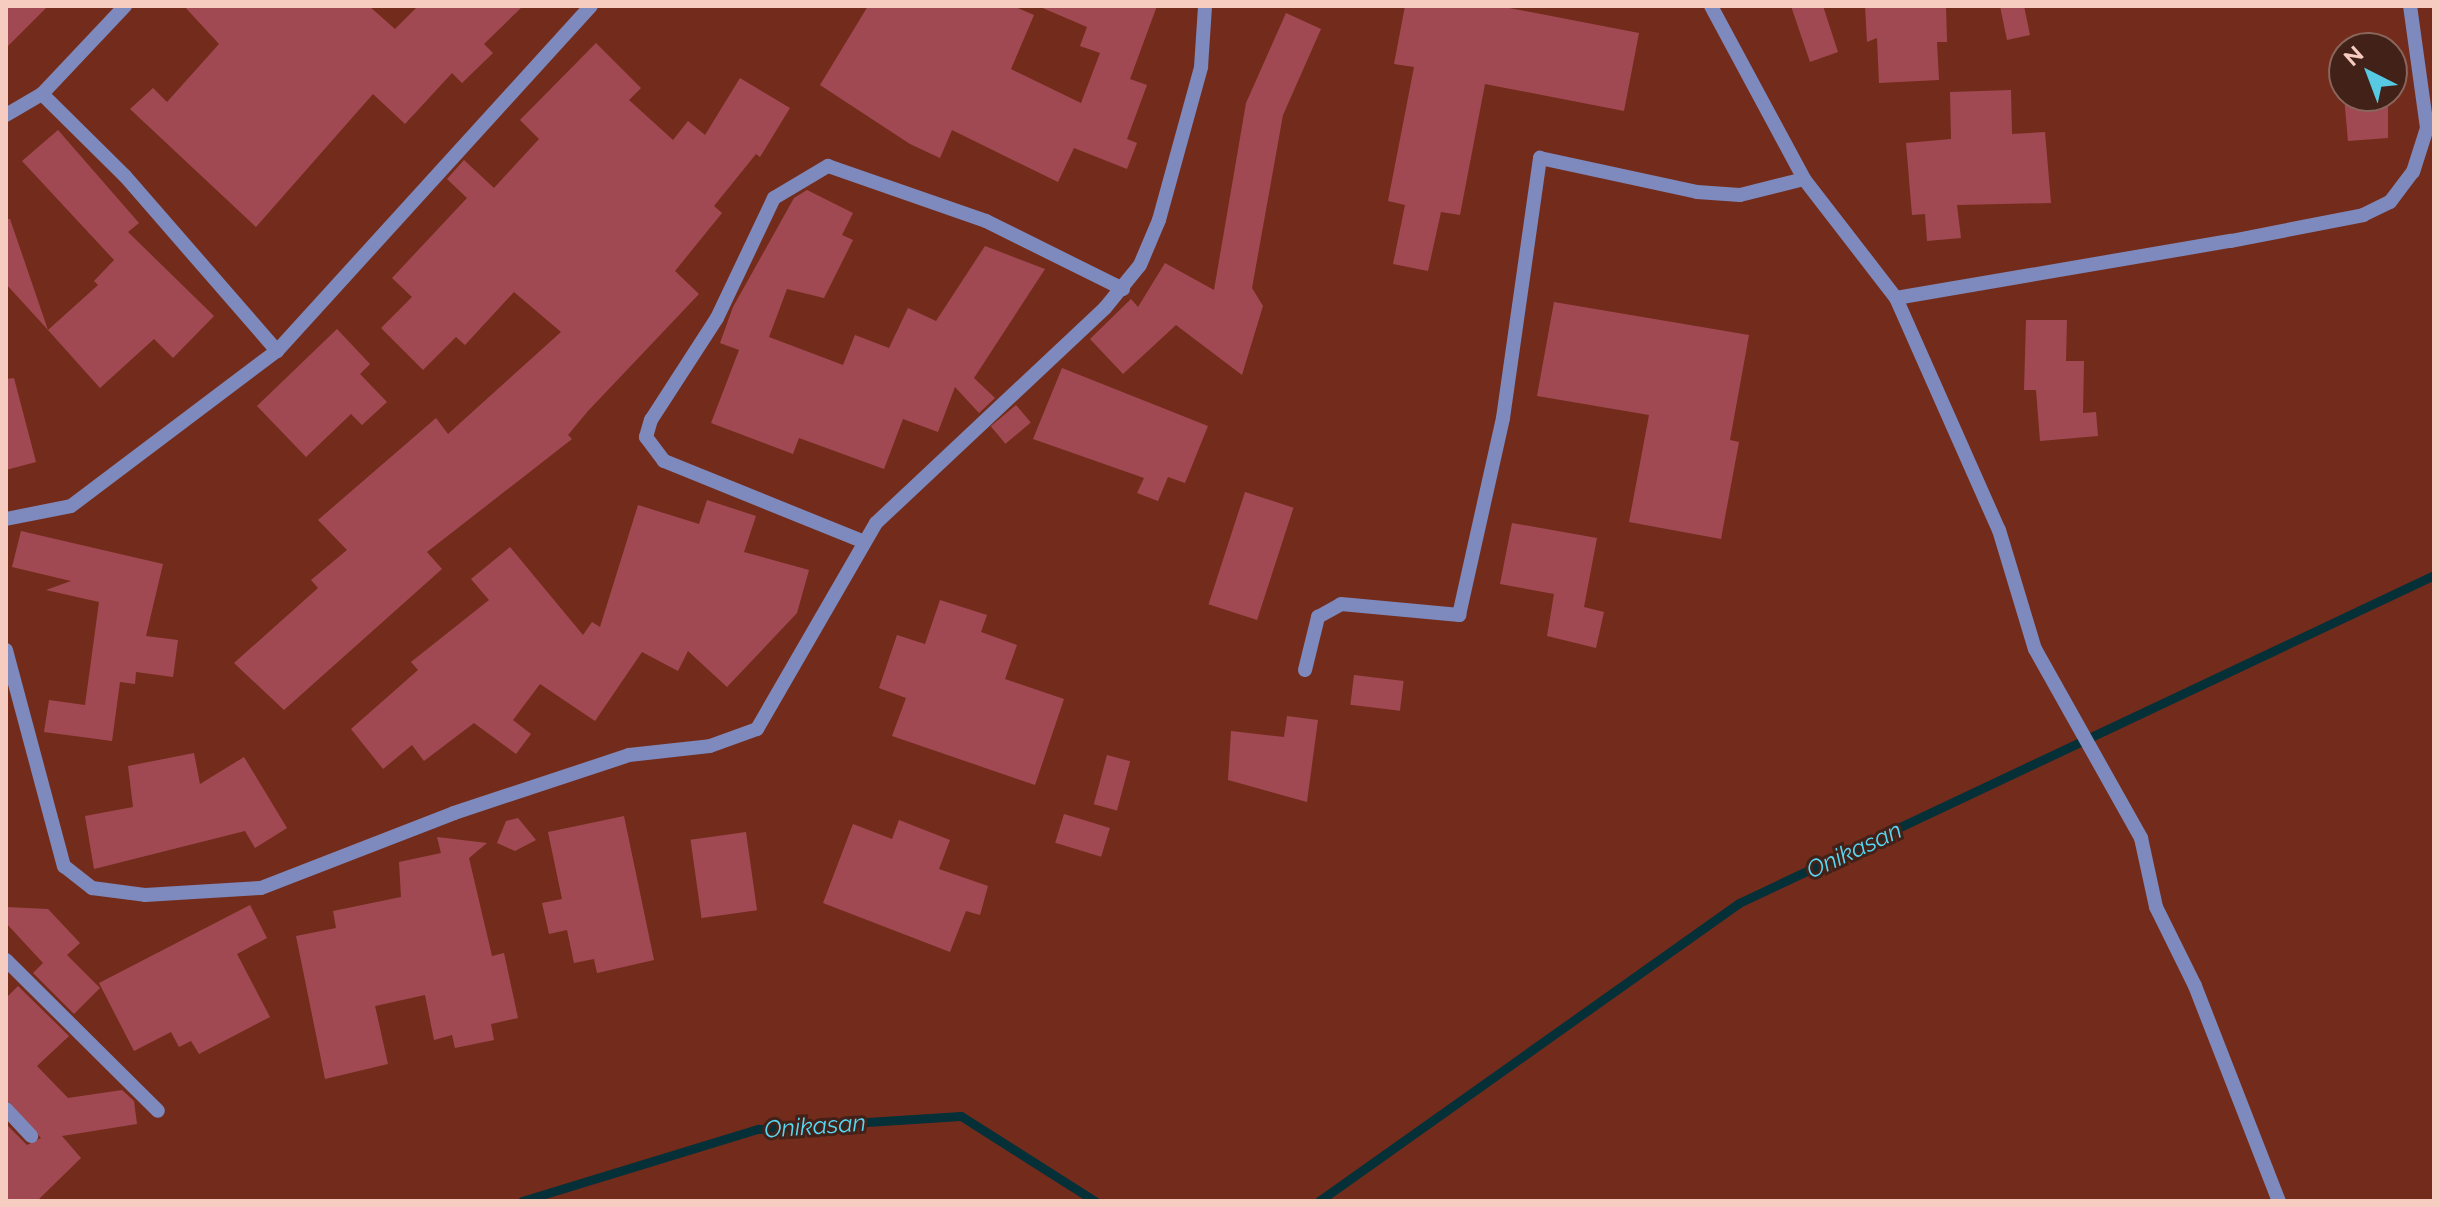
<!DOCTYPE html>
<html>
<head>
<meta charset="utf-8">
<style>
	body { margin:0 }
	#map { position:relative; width:2440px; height:1207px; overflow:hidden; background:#732c1b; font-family:Raleway,sans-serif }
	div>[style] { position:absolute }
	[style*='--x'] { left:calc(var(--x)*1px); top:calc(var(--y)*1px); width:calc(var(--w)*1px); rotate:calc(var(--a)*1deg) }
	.stream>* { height:9px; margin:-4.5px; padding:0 4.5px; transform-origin:4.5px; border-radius:4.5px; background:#053038 }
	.building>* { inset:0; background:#a04953; transform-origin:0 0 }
	.minor>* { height:14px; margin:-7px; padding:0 7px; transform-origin:7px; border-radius:7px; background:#7e89bd }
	span { translate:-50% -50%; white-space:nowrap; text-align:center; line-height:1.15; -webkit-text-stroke:6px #422119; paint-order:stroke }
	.water-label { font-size:24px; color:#57d7f2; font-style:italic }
	.frame { position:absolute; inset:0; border:8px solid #f7ccc0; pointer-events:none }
	.north { position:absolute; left:2328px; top:32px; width:80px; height:80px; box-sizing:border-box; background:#422119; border:2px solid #8a655c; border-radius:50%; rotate:318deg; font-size:22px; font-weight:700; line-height:32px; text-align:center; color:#f7ccc0 }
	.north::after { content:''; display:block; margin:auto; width:28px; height:36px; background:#57c9e2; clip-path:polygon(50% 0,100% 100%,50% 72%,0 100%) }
</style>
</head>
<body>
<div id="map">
	<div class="stream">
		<i style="--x:522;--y:1201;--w:247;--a:-17"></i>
		<i style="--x:758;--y:1129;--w:203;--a:-3.7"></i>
		<i style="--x:961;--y:1116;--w:159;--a:32.4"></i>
		<i style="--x:1319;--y:1201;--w:515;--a:-35.36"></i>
		<i style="--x:1739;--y:903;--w:769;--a:-25.26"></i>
	</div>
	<div class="building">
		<i style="clip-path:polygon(6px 6px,48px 6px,6px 48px)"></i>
		<i style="clip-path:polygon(184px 6px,369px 6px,395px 29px,418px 6px,523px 6px,484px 44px,493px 53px,462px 83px,452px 73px,405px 124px,373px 94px,256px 227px,130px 109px,153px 88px,167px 102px,219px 44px)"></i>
		<i style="clip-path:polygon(868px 6px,1013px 6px,1034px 15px,1011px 69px,1081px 103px,1100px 53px,1080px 46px,1087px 27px,1038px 6px,1157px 6px,1130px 79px,1147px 85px,1127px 139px,1137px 143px,1127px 169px,1074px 148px,1058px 182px,952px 130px,940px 158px,910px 144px,820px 85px)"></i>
		<i style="clip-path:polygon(1405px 6px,1499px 6px,1639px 33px,1624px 111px,1485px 84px,1460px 215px,1441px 212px,1428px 271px,1393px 264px,1405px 205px,1388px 201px,1414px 67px,1394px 64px)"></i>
		<i style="clip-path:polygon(1791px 6px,1823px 6px,1838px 52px,1810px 62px)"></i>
		<i style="clip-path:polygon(1865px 6px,1946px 6px,1947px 42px,1937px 42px,1939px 80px,1879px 83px,1877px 38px,1867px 42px)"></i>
		<i style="clip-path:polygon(2000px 6px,2024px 6px,2030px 35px,2007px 40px)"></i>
		<i style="clip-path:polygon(1286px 13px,1321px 29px,1283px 115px,1252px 288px,1263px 306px,1242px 375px,1176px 325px,1123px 374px,1090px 339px,1131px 299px,1138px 307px,1165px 263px,1214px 290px,1246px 103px)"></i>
		<i style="clip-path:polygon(596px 43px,641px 88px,629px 100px,673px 140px,688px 121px,705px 135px,740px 78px,790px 108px,760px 157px,756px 154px,714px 206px,722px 213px,675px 271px,699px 294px,588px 411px,568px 435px,572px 439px,427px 552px,442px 569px,284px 710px,234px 663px,318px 588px,311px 580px,347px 550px,318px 520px,436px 418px,448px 434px,561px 332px,514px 292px,465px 345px,456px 337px,423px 370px,381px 328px,412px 297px,392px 278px,467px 198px,447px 179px,464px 160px,494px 188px,539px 139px,520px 120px)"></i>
		<i style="clip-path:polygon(2011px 90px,2012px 134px,2045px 132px,2051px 203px,1957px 205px,1961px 238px,1927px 241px,1925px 214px,1912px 215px,1906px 143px,1951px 139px,1950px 92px)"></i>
		<i style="clip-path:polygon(2344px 96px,2388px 103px,2388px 138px,2348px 141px)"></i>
		<i style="clip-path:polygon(58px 130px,139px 223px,128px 232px,214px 316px,173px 358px,154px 339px,100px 388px,48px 330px,98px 285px,94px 281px,114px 260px,22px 161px)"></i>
		<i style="clip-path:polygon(807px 190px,853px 213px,842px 235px,853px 240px,824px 298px,787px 289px,769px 337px,843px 365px,855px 335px,889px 348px,908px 308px,936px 321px,985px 246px,1045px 269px,974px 378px,995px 398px,979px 413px,955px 387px,938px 432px,903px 419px,884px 469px,799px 438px,793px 454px,711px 423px,739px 350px,720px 343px,733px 307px,794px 198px)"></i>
		<i style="clip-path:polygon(6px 219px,10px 219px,48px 330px,6px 284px)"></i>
		<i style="clip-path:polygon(1554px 302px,1749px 335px,1730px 440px,1739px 442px,1721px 539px,1629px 522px,1649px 415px,1537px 396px)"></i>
		<i style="clip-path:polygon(2026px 320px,2067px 320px,2066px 361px,2084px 361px,2083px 413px,2096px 412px,2098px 436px,2040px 441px,2036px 390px,2024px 390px)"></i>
		<i style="clip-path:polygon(337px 329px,370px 364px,360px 374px,387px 402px,362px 425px,351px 414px,306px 457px,257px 406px)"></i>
		<i style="clip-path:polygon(1062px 368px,1208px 426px,1185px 483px,1168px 477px,1158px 501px,1137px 493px,1144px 478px,1033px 439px)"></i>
		<i style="clip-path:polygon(14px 378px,36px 462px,6px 470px,6px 379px)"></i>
		<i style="left:1016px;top:405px;width:23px;height:33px;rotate:50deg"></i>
		<i style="left:1245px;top:492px;width:51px;height:118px;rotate:18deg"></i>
		<i style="clip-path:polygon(707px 500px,756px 516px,744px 552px,809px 570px,797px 613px,727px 687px,688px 651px,678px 671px,642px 652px,595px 721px,540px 684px,513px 720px,531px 734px,516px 754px,474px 723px,424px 761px,412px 745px,383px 769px,351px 729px,418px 670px,411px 662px,489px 600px,471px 579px,510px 547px,583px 635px,592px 622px,600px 627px,638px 505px,699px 524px)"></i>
		<i style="clip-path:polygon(1512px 523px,1597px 538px,1584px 607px,1604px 612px,1596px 648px,1547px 636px,1554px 594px,1500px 584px)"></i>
		<i style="clip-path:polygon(21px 531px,163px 564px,146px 636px,178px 640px,173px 677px,136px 672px,135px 684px,120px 682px,112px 741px,44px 732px,49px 700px,85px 705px,99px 602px,46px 590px,71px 581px,12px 567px)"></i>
		<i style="clip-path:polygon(940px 600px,987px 615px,981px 632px,1017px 645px,1005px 679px,1064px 699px,1035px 785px,892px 736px,906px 698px,879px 688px,897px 635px,925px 644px)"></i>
		<i style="left:1354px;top:675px;width:50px;height:30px;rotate:7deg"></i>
		<i style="clip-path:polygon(1287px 716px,1318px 720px,1307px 802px,1228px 780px,1231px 731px,1284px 737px)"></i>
		<i style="clip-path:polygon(194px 753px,200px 784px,244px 757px,287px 828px,255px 848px,245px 831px,94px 869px,85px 816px,133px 807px,128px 766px)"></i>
		<i style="left:1107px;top:755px;width:24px;height:51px;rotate:15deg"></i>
		<i style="left:1064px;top:814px;width:48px;height:30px;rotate:17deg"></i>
		<i style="clip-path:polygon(624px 816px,654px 960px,597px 973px,594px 959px,574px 963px,567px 930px,549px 934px,542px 903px,562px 899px,548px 832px)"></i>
		<i style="clip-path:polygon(518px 818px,536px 840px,515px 851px,497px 843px,506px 821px)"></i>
		<i style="clip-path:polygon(899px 820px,950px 840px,939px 869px,988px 886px,980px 915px,966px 911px,950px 952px,823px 903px,853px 824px,892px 839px)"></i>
		<i style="left:746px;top:832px;width:79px;height:56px;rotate:82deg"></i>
		<i style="clip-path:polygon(437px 837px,487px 843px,469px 858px,492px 956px,504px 953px,518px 1018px,491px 1024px,494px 1040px,455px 1048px,452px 1035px,434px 1040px,425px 995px,375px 1006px,388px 1064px,325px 1079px,296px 936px,336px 928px,333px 911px,401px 897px,399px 862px,441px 853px)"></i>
		<i style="clip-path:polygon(250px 905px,267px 938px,237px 954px,270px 1017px,199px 1054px,191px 1041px,179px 1047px,171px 1032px,134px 1051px,99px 983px)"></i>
		<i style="clip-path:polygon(6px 907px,48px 909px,80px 943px,67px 955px,100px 988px,74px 1014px,33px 973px,43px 963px,6px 923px)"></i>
		<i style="clip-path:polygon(18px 986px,69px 1036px,37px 1066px,68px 1098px,122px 1090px,134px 1101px,137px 1124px,62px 1136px,81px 1158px,37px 1201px,6px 1201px,6px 1124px,27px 1145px,41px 1138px,6px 1099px,6px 998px)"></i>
	</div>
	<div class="minor">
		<i style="--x:1711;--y:6;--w:196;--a:61.7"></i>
		<i style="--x:1804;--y:179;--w:150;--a:52.3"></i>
		<i style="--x:1896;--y:298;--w:254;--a:66.1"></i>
		<i style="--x:1999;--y:530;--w:124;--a:73.2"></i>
		<i style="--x:2035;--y:649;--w:217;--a:60.7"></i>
		<i style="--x:2141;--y:838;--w:71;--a:77.7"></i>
		<i style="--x:2156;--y:907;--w:88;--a:63.7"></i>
		<i style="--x:2195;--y:986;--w:231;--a:68.7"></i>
		<i style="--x:42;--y:94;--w:117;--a:44.7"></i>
		<i style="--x:125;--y:176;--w:232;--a:49"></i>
		<i style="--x:6;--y:115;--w:42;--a:-30.3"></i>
		<i style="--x:42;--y:94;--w:121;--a:-46.7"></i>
		<i style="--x:1896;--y:298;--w:340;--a:-9.7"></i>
		<i style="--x:2231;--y:241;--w:135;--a:-11.1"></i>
		<i style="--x:2363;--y:215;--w:30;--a:-26"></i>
		<i style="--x:2390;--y:202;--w:38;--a:-53"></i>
		<i style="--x:2413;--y:172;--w:46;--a:-72.3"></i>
		<i style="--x:2427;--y:128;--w:123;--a:-97.9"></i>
		<i style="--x:6;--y:519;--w:66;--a:-11.3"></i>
		<i style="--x:71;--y:506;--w:258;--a:-37"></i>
		<i style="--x:277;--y:351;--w:466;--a:-47.7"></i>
		<i style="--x:862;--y:541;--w:214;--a:-158"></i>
		<i style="--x:664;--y:461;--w:30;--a:-127"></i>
		<i style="--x:646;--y:437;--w:18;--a:-74"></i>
		<i style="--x:651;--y:420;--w:121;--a:-57.1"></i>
		<i style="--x:717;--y:318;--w:133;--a:-64.6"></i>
		<i style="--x:774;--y:198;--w:63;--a:-30.7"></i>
		<i style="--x:828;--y:166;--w:167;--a:19.2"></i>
		<i style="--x:986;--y:221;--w:153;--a:26.4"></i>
		<i style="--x:6;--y:650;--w:224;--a:75"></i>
		<i style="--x:64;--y:866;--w:36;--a:38"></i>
		<i style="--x:92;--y:888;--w:53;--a:7.5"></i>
		<i style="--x:145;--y:895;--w:116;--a:-3.5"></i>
		<i style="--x:261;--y:888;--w:207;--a:-21.2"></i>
		<i style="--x:454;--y:813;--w:184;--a:-18.3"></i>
		<i style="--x:629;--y:755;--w:81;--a:-6.3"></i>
		<i style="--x:710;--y:746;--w:50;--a:-19.9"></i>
		<i style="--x:757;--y:729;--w:238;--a:-60"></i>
		<i style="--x:876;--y:523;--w:314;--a:-43.2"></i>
		<i style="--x:1105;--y:308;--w:55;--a:-50.9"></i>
		<i style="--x:1140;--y:265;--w:49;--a:-67.1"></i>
		<i style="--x:1159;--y:220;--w:159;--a:-74.6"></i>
		<i style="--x:1201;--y:67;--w:61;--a:-86.2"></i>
		<i style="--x:1305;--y:670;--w:55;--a:-76.2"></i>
		<i style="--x:1318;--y:617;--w:26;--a:-29"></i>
		<i style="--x:1341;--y:604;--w:119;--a:5.3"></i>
		<i style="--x:1459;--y:615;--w:202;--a:-77.4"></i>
		<i style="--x:1503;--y:418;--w:263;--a:-81.9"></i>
		<i style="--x:1540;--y:158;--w:161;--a:12.2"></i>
		<i style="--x:1697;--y:192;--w:43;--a:4"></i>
		<i style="--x:1740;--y:195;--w:66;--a:-14"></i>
		<i style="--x:6;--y:960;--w:214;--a:44.8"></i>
		<i style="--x:6;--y:1109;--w:37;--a:47"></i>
	</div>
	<div class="water-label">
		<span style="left:1854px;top:850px;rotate:-25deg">Onikasan</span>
		<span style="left:815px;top:1126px;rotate:-4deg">Onikasan</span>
	</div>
	<div class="frame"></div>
	<div class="north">N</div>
</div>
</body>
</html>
